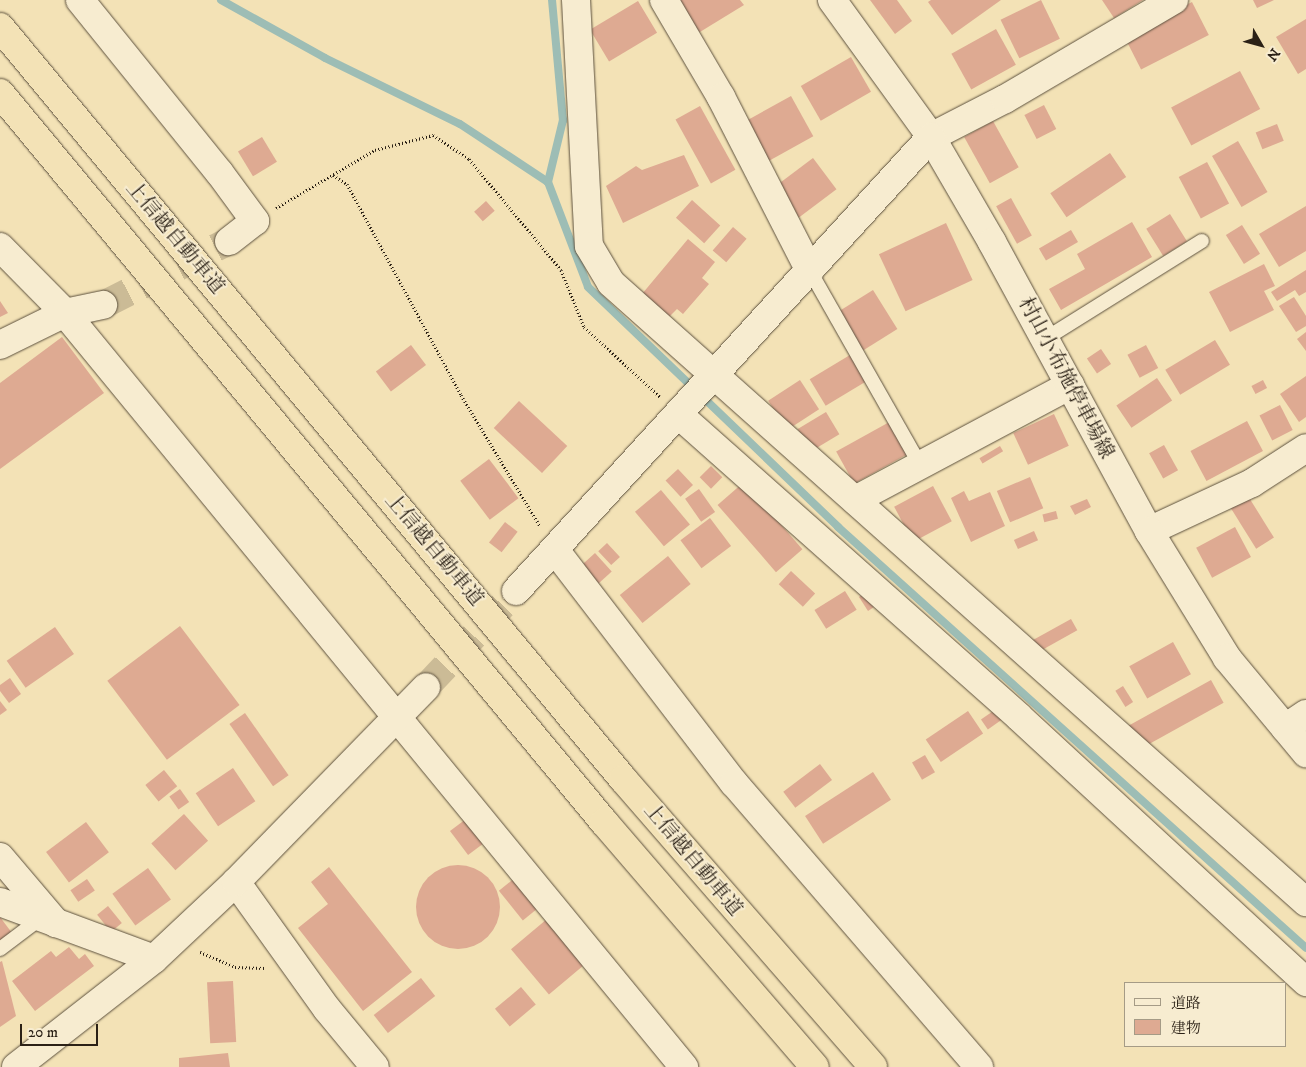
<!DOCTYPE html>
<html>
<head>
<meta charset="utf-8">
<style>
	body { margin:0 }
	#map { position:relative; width:1306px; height:1067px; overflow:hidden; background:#f3e2b6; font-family:"IM FELL DW Pica","Noto Serif JP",serif }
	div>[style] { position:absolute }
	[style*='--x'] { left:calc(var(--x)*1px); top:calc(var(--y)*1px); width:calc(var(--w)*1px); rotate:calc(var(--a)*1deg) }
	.stream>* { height:8px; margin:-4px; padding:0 4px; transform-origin:4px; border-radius:4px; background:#9dbdb5 }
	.building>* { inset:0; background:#deaa92; transform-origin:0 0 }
	.round { border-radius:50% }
	.street-tunnel>* { height:28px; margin-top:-14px; transform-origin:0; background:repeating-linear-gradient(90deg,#cbbb96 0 28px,transparent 0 42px) }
	.secondary-tunnel>* { height:28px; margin-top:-14px; transform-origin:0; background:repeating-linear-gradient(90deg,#cbbb96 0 28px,transparent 0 42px) }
	.path>* { height:3px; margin-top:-1.5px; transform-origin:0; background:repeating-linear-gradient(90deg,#2b2116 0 1px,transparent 0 3.5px) }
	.roads { filter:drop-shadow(0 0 1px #5d513e) drop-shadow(0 0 1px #5d513e) }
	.lane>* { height:14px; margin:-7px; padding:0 7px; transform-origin:7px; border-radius:7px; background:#f7ecd0 }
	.street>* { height:28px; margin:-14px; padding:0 14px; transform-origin:14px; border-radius:14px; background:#f7ecd0 }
	.secondary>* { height:28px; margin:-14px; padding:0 14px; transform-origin:14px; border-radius:14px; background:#f7ecd0 }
	.highway>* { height:28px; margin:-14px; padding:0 14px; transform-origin:14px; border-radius:14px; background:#f3e2b6 }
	span { translate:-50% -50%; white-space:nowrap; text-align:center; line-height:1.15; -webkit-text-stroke:4px #f7ecd0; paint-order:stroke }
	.street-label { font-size:20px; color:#2b2116 }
	.legend { position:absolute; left:1124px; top:982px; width:162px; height:65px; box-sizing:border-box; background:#f7ecd0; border:1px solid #a59b86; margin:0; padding:6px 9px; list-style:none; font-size:15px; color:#2b2116 }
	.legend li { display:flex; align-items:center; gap:10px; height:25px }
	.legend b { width:25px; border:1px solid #a59b86 }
	.north { position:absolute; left:1236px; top:20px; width:50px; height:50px; -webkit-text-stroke:4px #f7ecd0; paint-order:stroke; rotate:128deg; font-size:14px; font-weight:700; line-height:20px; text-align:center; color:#2b2116 }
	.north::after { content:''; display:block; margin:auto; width:18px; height:22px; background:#2b2116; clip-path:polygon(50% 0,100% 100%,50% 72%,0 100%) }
	.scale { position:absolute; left:20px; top:1024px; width:78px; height:22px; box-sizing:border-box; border:2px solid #2b2116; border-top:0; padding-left:6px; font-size:15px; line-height:18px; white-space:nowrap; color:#2b2116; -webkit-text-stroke:4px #f7ecd0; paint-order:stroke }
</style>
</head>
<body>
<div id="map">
	<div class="stream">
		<i style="--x:221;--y:0;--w:119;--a:29.1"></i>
		<i style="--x:325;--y:58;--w:150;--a:26.1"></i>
		<i style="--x:460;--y:124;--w:105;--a:33.4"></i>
		<i style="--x:552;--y:0;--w:121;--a:84.8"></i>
		<i style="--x:563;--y:120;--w:64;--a:103.6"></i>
		<i style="--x:548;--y:182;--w:112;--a:69.1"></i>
		<i style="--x:588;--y:287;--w:347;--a:43.8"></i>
		<i style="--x:838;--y:527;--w:629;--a:41.97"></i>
	</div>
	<div class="building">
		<i style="clip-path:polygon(674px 0,740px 0,744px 5px,695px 35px)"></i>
		<i style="clip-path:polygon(870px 0,897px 0,912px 21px,895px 34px)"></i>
		<i style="clip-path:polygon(931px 0,1001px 0,952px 35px,928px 2px)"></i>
		<i style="left:1041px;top:0;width:43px;height:45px;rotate:64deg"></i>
		<i style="clip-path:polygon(1102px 0,1143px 0,1114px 18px)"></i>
		<i style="clip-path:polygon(1253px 0,1274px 0,1257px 8px)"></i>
		<i style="left:638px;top:1px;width:37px;height:56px;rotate:59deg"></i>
		<i style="left:1192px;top:2px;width:37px;height:76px;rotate:63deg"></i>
		<i style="clip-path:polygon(1306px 19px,1306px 69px,1298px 74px,1276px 37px)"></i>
		<i style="left:996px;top:29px;width:41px;height:51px;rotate:61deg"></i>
		<i style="left:851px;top:57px;width:40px;height:58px;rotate:60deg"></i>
		<i style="left:1240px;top:71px;width:43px;height:78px;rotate:62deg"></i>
		<i style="left:791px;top:96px;width:46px;height:53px;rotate:61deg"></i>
		<i style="left:1044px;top:105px;width:27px;height:22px;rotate:63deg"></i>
		<i style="left:700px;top:106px;width:73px;height:28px;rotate:61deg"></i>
		<i style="left:993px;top:121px;width:53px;height:33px;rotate:61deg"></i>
		<i style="left:1277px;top:124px;width:18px;height:23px;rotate:68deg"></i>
		<i style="left:262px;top:137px;width:29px;height:28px;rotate:59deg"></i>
		<i style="left:1238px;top:141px;width:59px;height:30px;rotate:60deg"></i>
		<i style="left:1110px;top:153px;width:29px;height:72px;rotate:56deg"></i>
		<i style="clip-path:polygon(684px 155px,699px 186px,623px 223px,606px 186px,636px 166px,642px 170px)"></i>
		<i style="left:813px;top:158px;width:39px;height:47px;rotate:53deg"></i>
		<i style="left:1207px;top:162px;width:47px;height:32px;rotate:62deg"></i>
		<i style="left:1011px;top:198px;width:43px;height:17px;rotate:61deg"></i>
		<i style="left:692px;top:200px;width:38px;height:24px;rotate:42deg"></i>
		<i style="left:486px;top:201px;width:13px;height:16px;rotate:48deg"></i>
		<i style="clip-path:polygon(1306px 206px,1306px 251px,1279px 267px,1259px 234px)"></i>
		<i style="left:1170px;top:214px;width:32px;height:28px;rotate:58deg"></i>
		<i style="clip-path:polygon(1132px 222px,1152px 257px,1061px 310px,1049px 289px,1085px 269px,1077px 254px)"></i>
		<i style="left:946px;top:223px;width:63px;height:74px;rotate:65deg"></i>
		<i style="left:1242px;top:225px;width:34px;height:19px;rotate:58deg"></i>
		<i style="left:733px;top:227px;width:18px;height:31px;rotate:41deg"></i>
		<i style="left:1071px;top:230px;width:14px;height:37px;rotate:60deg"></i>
		<i style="clip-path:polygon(688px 239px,715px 262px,702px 278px,709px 284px,683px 314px,677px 309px,669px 317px,642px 294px)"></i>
		<i style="clip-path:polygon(1264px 264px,1275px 286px,1264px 291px,1274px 310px,1230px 332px,1209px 292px)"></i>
		<i style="clip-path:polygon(1306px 270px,1306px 292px,1299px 296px,1295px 290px,1277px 301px,1271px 292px)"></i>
		<i style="left:873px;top:290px;width:46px;height:41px;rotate:58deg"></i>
		<i style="clip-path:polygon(1294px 297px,1306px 316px,1306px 326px,1296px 332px,1279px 306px)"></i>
		<i style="clip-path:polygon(0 301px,8px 313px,0 317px)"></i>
		<i style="clip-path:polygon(1306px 332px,1306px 351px,1297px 339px)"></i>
		<i style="clip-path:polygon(62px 337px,104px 393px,0 469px,0 383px)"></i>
		<i style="left:1215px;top:340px;width:29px;height:58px;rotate:59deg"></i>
		<i style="left:411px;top:345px;width:25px;height:44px;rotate:53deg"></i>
		<i style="left:1146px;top:345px;width:26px;height:21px;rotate:62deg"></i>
		<i style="left:1101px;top:349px;width:18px;height:17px;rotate:56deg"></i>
		<i style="left:850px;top:355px;width:31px;height:47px;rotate:59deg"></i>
		<i style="clip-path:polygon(1306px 376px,1306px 417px,1299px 422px,1280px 394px)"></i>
		<i style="left:1157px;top:378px;width:27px;height:49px;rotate:56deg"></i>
		<i style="left:800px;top:380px;width:35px;height:38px;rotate:57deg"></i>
		<i style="left:1263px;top:380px;width:9px;height:13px;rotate:63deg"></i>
		<i style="left:519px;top:401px;width:66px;height:37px;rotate:43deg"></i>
		<i style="left:1280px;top:405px;width:28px;height:23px;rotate:63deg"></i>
		<i style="left:826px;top:412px;width:26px;height:33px;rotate:59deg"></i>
		<i style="left:1054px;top:414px;width:35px;height:45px;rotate:65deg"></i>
		<i style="left:893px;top:420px;width:37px;height:65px;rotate:61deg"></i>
		<i style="left:1247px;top:421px;width:34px;height:64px;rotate:62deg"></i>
		<i style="left:1164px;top:445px;width:29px;height:17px;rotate:61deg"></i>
		<i style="left:1000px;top:446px;width:6px;height:24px;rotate:59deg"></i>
		<i style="left:489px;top:459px;width:49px;height:36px;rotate:53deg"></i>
		<i style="left:711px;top:466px;width:16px;height:16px;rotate:45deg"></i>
		<i style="left:678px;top:469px;width:22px;height:17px;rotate:47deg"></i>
		<i style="left:1030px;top:477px;width:34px;height:36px;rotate:67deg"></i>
		<i style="left:744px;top:482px;width:89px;height:35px;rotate:49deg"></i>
		<i style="left:933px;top:486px;width:40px;height:44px;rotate:62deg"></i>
		<i style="left:699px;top:489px;width:28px;height:17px;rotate:55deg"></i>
		<i style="left:661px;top:490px;width:45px;height:34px;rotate:50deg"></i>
		<i style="clip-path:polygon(964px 491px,969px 501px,990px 492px,1005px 526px,971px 542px,951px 498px)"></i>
		<i style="left:1248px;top:496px;width:49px;height:21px;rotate:58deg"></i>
		<i style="clip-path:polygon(1087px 499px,1091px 507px,1075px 515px,1070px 506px)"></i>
		<i style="left:1056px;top:511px;width:8px;height:14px;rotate:76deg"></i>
		<i style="left:710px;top:518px;width:35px;height:37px;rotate:53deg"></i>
		<i style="left:505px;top:522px;width:16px;height:26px;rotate:38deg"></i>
		<i style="left:1235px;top:527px;width:34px;height:44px;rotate:62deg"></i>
		<i style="left:1034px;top:531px;width:10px;height:22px;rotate:66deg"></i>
		<i style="left:607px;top:543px;width:19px;height:12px;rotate:47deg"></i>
		<i style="left:595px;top:553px;width:25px;height:20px;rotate:48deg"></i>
		<i style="left:668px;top:556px;width:36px;height:62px;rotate:51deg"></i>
		<i style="left:791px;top:571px;width:33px;height:18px;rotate:43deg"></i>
		<i style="left:845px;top:591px;width:22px;height:36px;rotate:58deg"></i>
		<i style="clip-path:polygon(864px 593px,874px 607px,868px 611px,859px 597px)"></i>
		<i style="left:1071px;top:619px;width:13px;height:45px;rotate:61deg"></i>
		<i style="left:180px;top:626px;width:99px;height:91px;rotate:53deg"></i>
		<i style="left:55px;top:627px;width:33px;height:59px;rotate:55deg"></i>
		<i style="left:1173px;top:642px;width:37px;height:50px;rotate:61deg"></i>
		<i style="clip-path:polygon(10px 678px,21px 694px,9px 703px,0 691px,0 685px)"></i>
		<i style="left:1211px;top:680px;width:26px;height:98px;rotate:61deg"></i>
		<i style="left:1123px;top:686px;width:19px;height:9px;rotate:58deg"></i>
		<i style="clip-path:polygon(0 701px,7px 710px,0 715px)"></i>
		<i style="left:999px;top:707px;width:12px;height:22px;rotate:55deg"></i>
		<i style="left:968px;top:711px;width:27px;height:51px;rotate:56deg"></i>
		<i style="left:245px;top:713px;width:76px;height:19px;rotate:55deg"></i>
		<i style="left:925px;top:755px;width:20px;height:15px;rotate:60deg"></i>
		<i style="left:820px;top:764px;width:20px;height:46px;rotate:53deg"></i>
		<i style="left:233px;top:768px;width:40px;height:45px;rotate:56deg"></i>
		<i style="left:164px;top:770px;width:21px;height:24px;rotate:51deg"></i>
		<i style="left:873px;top:772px;width:33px;height:81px;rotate:57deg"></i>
		<i style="left:180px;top:789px;width:16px;height:13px;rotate:55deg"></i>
		<i style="left:184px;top:814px;width:36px;height:44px;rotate:48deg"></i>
		<i style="left:466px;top:819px;width:30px;height:20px;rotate:53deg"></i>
		<i style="left:86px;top:822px;width:38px;height:50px;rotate:53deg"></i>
		<i class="round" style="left:416px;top:865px;width:84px;height:84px"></i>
		<i style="clip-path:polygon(329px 867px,412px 972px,363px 1011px,298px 928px,328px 904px,311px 882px)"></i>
		<i style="left:148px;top:868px;width:39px;height:44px;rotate:54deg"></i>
		<i style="left:516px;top:877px;width:38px;height:22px;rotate:51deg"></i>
		<i style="left:87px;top:879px;width:14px;height:20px;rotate:56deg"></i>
		<i style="left:108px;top:906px;width:22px;height:14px;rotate:51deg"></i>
		<i style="clip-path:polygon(0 917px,12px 933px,0 943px)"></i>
		<i style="left:547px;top:919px;width:59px;height:47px;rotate:50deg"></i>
		<i style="clip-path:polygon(69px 947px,79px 959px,85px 954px,94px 966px,35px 1011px,12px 981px,51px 951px,56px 957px)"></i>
		<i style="clip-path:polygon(2px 961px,16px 1016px,0 1027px,0 962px)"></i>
		<i style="left:421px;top:978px;width:23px;height:60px;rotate:52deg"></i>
		<i style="left:233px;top:981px;width:61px;height:26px;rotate:87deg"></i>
		<i style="left:521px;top:987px;width:23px;height:34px;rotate:50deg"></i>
		<i style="clip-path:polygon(228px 1053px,230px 1067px,179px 1067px,179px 1058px)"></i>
	</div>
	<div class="street-tunnel">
		<i style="--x:103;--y:305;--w:141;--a:-26.9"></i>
	</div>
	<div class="secondary-tunnel">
		<i style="--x:426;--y:687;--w:132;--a:-46.8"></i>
	</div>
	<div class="path">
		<i style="--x:333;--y:175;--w:17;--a:33"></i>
		<i style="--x:347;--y:184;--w:240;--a:61.6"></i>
		<i style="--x:461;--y:395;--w:153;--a:58.9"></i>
		<i style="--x:276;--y:208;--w:115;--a:-30.4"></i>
		<i style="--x:375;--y:150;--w:60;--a:-14.5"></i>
		<i style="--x:433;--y:135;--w:43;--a:33.7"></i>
		<i style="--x:469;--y:159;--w:144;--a:50.3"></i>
		<i style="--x:561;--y:270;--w:61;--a:68"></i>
		<i style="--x:584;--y:327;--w:103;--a:42.6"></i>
		<i style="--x:200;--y:952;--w:38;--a:23"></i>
		<i style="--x:235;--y:967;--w:31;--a:2"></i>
	</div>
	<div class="roads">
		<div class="lane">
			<i style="--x:810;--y:271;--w:223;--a:60.4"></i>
			<i style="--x:1045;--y:339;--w:185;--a:-32"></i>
			<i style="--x:0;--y:949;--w:51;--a:-37.1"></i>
		</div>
		<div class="street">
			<i style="--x:80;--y:0;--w:221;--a:51.1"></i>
			<i style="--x:219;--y:172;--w:61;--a:53.7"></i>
			<i style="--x:255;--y:221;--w:33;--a:142"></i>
			<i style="--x:576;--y:0;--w:246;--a:87"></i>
			<i style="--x:589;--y:246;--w:43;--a:59.3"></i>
			<i style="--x:611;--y:283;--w:931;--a:41.69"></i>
			<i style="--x:664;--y:0;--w:113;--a:59.6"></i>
			<i style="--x:721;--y:97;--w:195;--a:62.9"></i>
			<i style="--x:931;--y:137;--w:83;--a:-27.2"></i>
			<i style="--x:1005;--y:99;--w:196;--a:-30.4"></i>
			<i style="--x:0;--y:247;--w:93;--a:45.4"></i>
			<i style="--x:65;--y:313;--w:976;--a:50.62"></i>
			<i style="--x:0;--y:345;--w:72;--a:-26.2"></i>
			<i style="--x:65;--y:313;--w:39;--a:-12"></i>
			<i style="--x:678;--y:414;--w:456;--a:41.6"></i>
			<i style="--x:1019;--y:717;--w:391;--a:42.7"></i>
			<i style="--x:855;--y:500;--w:244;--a:-28.1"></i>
			<i style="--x:1149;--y:531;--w:114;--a:-25"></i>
			<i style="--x:1252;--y:483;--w:64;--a:-32.9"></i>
			<i style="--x:555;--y:550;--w:294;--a:52.5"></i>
			<i style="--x:734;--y:783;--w:375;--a:49.2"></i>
			<i style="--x:1285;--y:728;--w:25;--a:-34"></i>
			<i style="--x:0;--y:857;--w:87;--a:49.7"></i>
			<i style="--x:236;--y:882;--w:156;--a:54.4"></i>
			<i style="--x:327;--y:1009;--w:75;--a:50.4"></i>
			<i style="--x:0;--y:902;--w:164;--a:20.3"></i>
		</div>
		<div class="secondary">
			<i style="--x:832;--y:0;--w:169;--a:54.1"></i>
			<i style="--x:931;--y:137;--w:121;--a:59.8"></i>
			<i style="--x:992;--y:242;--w:329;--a:61.5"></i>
			<i style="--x:1149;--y:531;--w:149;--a:58.4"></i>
			<i style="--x:1227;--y:658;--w:124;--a:50.3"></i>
			<i style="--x:516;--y:591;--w:615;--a:-47.57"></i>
			<i style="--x:16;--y:1067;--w:175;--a:-38"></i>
			<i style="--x:154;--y:959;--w:112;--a:-43.2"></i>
			<i style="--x:236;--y:882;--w:272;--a:-45.7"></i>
		</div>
		<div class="highway">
			<i style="--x:0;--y:27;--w:977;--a:50.36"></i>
			<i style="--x:623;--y:779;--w:381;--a:49"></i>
			<i style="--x:0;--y:93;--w:947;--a:50.36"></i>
			<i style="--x:604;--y:822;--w:323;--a:49.3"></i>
		</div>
	</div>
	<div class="street-label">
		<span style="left:175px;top:238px;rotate:50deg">上信越自動車道</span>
		<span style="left:1066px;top:378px;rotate:62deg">村山小布施停車場線</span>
		<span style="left:434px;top:550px;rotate:50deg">上信越自動車道</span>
		<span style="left:693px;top:860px;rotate:50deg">上信越自動車道</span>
	</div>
	<ul class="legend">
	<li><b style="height:6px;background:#f7ecd0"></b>道路</li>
	<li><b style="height:14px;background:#deaa92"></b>建物</li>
	</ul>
	<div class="north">N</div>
	<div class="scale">20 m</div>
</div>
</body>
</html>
